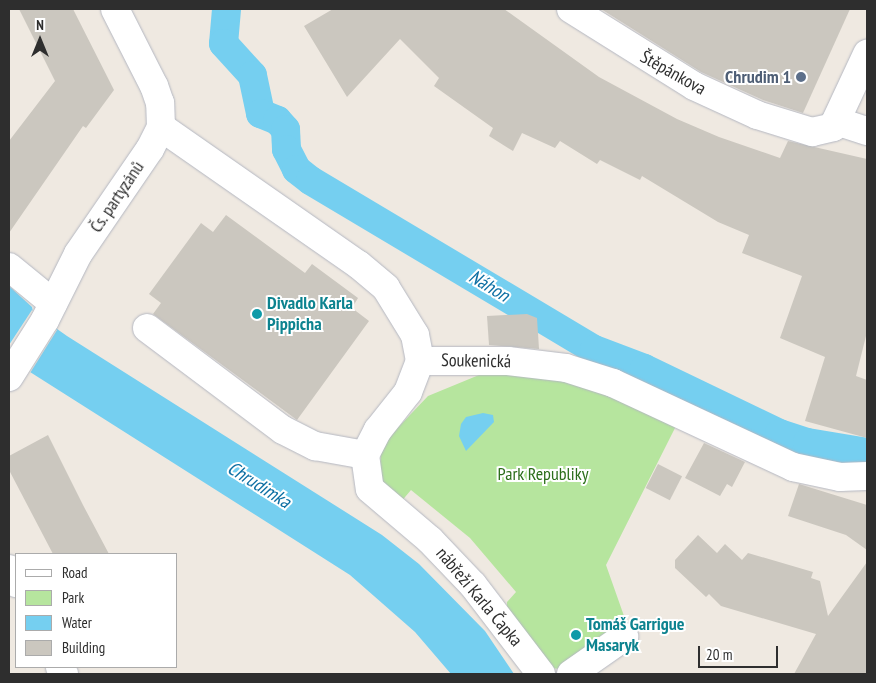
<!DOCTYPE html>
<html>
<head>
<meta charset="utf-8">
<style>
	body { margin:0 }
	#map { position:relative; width:876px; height:683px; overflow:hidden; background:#efe9e1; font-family:"PT Sans Narrow",sans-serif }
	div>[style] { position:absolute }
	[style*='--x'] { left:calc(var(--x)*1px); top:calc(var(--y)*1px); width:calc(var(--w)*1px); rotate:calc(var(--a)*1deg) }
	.green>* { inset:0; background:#b6e59e }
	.water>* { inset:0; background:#75cff0 }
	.pier>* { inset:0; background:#efe9e1 }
	.canal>* { height:29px; margin:-14.5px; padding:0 14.5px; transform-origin:14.5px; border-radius:14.5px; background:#75cff0 }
	.building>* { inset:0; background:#cbc7bf; transform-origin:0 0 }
	.roads { filter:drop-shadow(0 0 1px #b4b7c1) drop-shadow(0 0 1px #b4b7c1) }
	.street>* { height:28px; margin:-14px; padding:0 14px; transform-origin:14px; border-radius:14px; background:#fff }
	.dots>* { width:14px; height:14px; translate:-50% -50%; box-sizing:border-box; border:2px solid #fff; border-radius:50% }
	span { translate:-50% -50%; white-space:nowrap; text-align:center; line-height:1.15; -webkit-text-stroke:4px #fff; paint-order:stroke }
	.street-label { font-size:18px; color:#2e2e2e }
	.service-label { font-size:18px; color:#4e5e75; font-weight:700 }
	.right { translate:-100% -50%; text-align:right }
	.culture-label { font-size:18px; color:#0d838f; font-weight:700 }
	.left { translate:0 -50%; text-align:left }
	.park-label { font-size:18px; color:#2c6e1b }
	.water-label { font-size:19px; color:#0d6fa3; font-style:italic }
	.frame { position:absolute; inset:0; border:10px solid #2e2e2e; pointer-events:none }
	.legend { position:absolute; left:15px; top:553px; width:162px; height:115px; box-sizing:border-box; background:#fff; border:1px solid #ababab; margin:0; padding:6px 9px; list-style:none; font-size:15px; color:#2e2e2e }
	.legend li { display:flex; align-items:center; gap:10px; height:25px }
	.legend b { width:25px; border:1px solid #ababab }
	.north { position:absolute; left:15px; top:15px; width:50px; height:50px; -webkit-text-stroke:4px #fff; paint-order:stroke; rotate:0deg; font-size:14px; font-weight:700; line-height:20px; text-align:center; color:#2e2e2e }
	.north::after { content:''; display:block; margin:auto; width:18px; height:22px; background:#2e2e2e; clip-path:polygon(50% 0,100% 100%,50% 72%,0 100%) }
	.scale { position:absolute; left:698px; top:646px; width:80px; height:22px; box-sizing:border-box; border:2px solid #2e2e2e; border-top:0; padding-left:6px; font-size:15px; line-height:18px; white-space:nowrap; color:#2e2e2e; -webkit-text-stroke:4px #fff; paint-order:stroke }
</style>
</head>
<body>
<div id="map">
	<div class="green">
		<i style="clip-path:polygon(511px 371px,580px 382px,676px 426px,606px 565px,624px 616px,614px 630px,559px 669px,552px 668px,507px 611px,507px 602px,516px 592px,470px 538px,411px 490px,400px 503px,389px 497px,379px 476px,381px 454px,390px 436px,428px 396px,479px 375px)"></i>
	</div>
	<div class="water">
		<i style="clip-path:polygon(9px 286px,32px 307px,33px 312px,67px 336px,382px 535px,419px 564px,485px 631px,514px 674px,451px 674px,415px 632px,350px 575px,30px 372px,9px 355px)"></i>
		<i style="clip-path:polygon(483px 413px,493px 415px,494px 422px,466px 451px,459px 436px,461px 424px,466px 417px)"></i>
	</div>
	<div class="pier">
		<i style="clip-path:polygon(32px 310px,57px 330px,30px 373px,9px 357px,9px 345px)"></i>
	</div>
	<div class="canal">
		<i style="--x:226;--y:9;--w:34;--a:95"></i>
		<i style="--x:223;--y:43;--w:43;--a:47.8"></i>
		<i style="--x:252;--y:75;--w:39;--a:78"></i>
		<i style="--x:260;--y:113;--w:18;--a:22"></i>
		<i style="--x:277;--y:120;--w:12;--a:48"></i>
		<i style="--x:285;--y:129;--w:20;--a:87"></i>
		<i style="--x:286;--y:149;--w:22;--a:63"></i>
		<i style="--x:296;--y:169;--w:18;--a:38"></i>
		<i style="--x:310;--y:180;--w:330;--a:30.8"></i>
		<i style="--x:594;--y:349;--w:53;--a:20.8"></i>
		<i style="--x:644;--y:368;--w:150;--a:25.7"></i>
		<i style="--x:779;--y:433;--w:29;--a:18"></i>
		<i style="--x:807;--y:442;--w:61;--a:9.5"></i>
	</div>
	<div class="building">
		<i style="clip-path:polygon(19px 9px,73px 9px,114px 90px,86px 128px,83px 126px,9px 233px,9px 141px,55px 81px)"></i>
		<i style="clip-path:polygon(333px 9px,504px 9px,599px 77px,677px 119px,719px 137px,780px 158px,788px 141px,867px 159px,867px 332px,856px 376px,867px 380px,867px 438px,805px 421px,825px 357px,780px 338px,802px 276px,742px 253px,749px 235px,718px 222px,642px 176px,640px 180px,600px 160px,597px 164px,560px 141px,555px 148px,522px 133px,513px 151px,489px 136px,493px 128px,434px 86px,439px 78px,400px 39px,347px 97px,304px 26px)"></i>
		<i style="clip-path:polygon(601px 9px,850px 9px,803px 113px,763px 100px,701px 72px)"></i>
		<i style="clip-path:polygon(226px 215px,305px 273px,312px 264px,358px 298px,352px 308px,369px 321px,297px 420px,153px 314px,161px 303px,149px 294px,201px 223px,213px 232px)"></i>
		<i style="clip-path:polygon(527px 314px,537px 318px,539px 349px,489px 345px,487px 316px)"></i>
		<i style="clip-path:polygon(48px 435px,83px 505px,109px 554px,53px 554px,9px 470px,9px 456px)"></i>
		<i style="clip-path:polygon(704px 443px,745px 462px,732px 487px,727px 484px,720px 496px,685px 478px)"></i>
		<i style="left:658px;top:464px;width:27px;height:27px;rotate:27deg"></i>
		<i style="clip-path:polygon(799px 484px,867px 505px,867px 550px,846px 535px,788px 516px)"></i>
		<i style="clip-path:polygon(698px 535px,717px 553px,725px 544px,742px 560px,748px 553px,813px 572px,811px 578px,820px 581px,828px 616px,867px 562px,867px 674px,794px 674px,816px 634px,721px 606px,709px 594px,706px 597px,675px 568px,675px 560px)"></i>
	</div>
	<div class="roads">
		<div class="street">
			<i style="--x:571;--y:9;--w:145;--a:32"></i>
			<i style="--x:694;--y:86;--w:69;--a:24.7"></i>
			<i style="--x:757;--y:115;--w:58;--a:17.2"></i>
			<i style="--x:812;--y:132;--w:22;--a:-13"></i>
			<i style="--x:833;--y:127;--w:81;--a:-65"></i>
			<i style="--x:836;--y:121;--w:33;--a:18"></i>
			<i style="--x:161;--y:127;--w:241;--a:34.9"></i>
			<i style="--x:359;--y:265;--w:35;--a:40"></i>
			<i style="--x:386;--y:288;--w:55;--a:58.3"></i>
			<i style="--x:415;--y:335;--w:26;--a:79"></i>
			<i style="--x:9;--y:267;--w:57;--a:39.3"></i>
			<i style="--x:147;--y:328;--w:170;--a:36.9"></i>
			<i style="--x:283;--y:430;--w:36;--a:27"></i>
			<i style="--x:315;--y:446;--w:51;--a:10.2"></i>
			<i style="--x:365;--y:455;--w:34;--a:82"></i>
			<i style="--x:370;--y:489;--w:79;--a:40.4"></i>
			<i style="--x:430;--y:540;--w:62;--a:46.3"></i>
			<i style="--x:473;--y:585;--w:112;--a:52.6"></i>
			<i style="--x:420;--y:361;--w:88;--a:0"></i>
			<i style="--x:508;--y:361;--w:58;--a:6.9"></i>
			<i style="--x:566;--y:368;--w:49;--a:17.7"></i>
			<i style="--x:613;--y:383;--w:199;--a:25"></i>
			<i style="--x:793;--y:467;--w:48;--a:12"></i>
			<i style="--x:840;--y:477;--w:27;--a:-2"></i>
			<i style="--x:9;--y:377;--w:67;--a:-57.7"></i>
			<i style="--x:45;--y:320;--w:74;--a:-63.4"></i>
			<i style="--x:78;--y:254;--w:127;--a:-55.6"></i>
			<i style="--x:150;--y:149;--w:25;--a:-63"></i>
			<i style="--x:161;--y:127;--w:24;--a:-92"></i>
			<i style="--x:160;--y:103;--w:18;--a:-109"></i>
			<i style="--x:154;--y:86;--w:86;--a:-116.9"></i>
			<i style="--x:365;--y:455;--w:28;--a:-63"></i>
			<i style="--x:378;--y:430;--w:48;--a:-51.7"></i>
			<i style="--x:408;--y:392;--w:33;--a:-69"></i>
			<i style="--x:9;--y:569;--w:16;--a:63"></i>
			<i style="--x:60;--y:667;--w:8;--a:60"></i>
			<i style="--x:571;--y:674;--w:65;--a:-34.9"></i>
		</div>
	</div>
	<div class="dots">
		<i style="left:801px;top:77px;background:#5c6f8a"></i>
		<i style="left:257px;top:314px;background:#0f9aa8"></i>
		<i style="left:576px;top:635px;background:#0f9aa8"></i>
	</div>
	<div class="street-label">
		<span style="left:673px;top:73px;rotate:29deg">Štěpánkova</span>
		<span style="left:117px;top:197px;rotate:-56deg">Čs. partyzánů</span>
		<span style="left:476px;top:361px;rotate:1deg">Soukenická</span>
		<span style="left:479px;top:597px;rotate:50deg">nábřeží Karla Čapka</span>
	</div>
	<div class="service-label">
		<span class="right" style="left:791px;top:77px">Chrudim 1</span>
	</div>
	<div class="culture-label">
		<span class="left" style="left:267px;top:314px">Divadlo Karla<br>Pippicha</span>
		<span class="left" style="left:586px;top:635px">Tomáš Garrigue<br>Masaryk</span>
	</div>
	<div class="park-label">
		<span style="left:543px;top:474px">Park Republiky</span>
	</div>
	<div class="water-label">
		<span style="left:489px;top:286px;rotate:31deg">Náhon</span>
		<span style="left:259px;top:485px;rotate:32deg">Chrudimka</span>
	</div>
	<div class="frame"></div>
	<ul class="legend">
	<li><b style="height:6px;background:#fff"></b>Road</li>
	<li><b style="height:14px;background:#b6e59e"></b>Park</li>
	<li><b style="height:14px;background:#75cff0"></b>Water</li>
	<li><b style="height:14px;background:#cbc7bf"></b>Building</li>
	</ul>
	<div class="north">N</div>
	<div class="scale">20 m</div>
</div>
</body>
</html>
